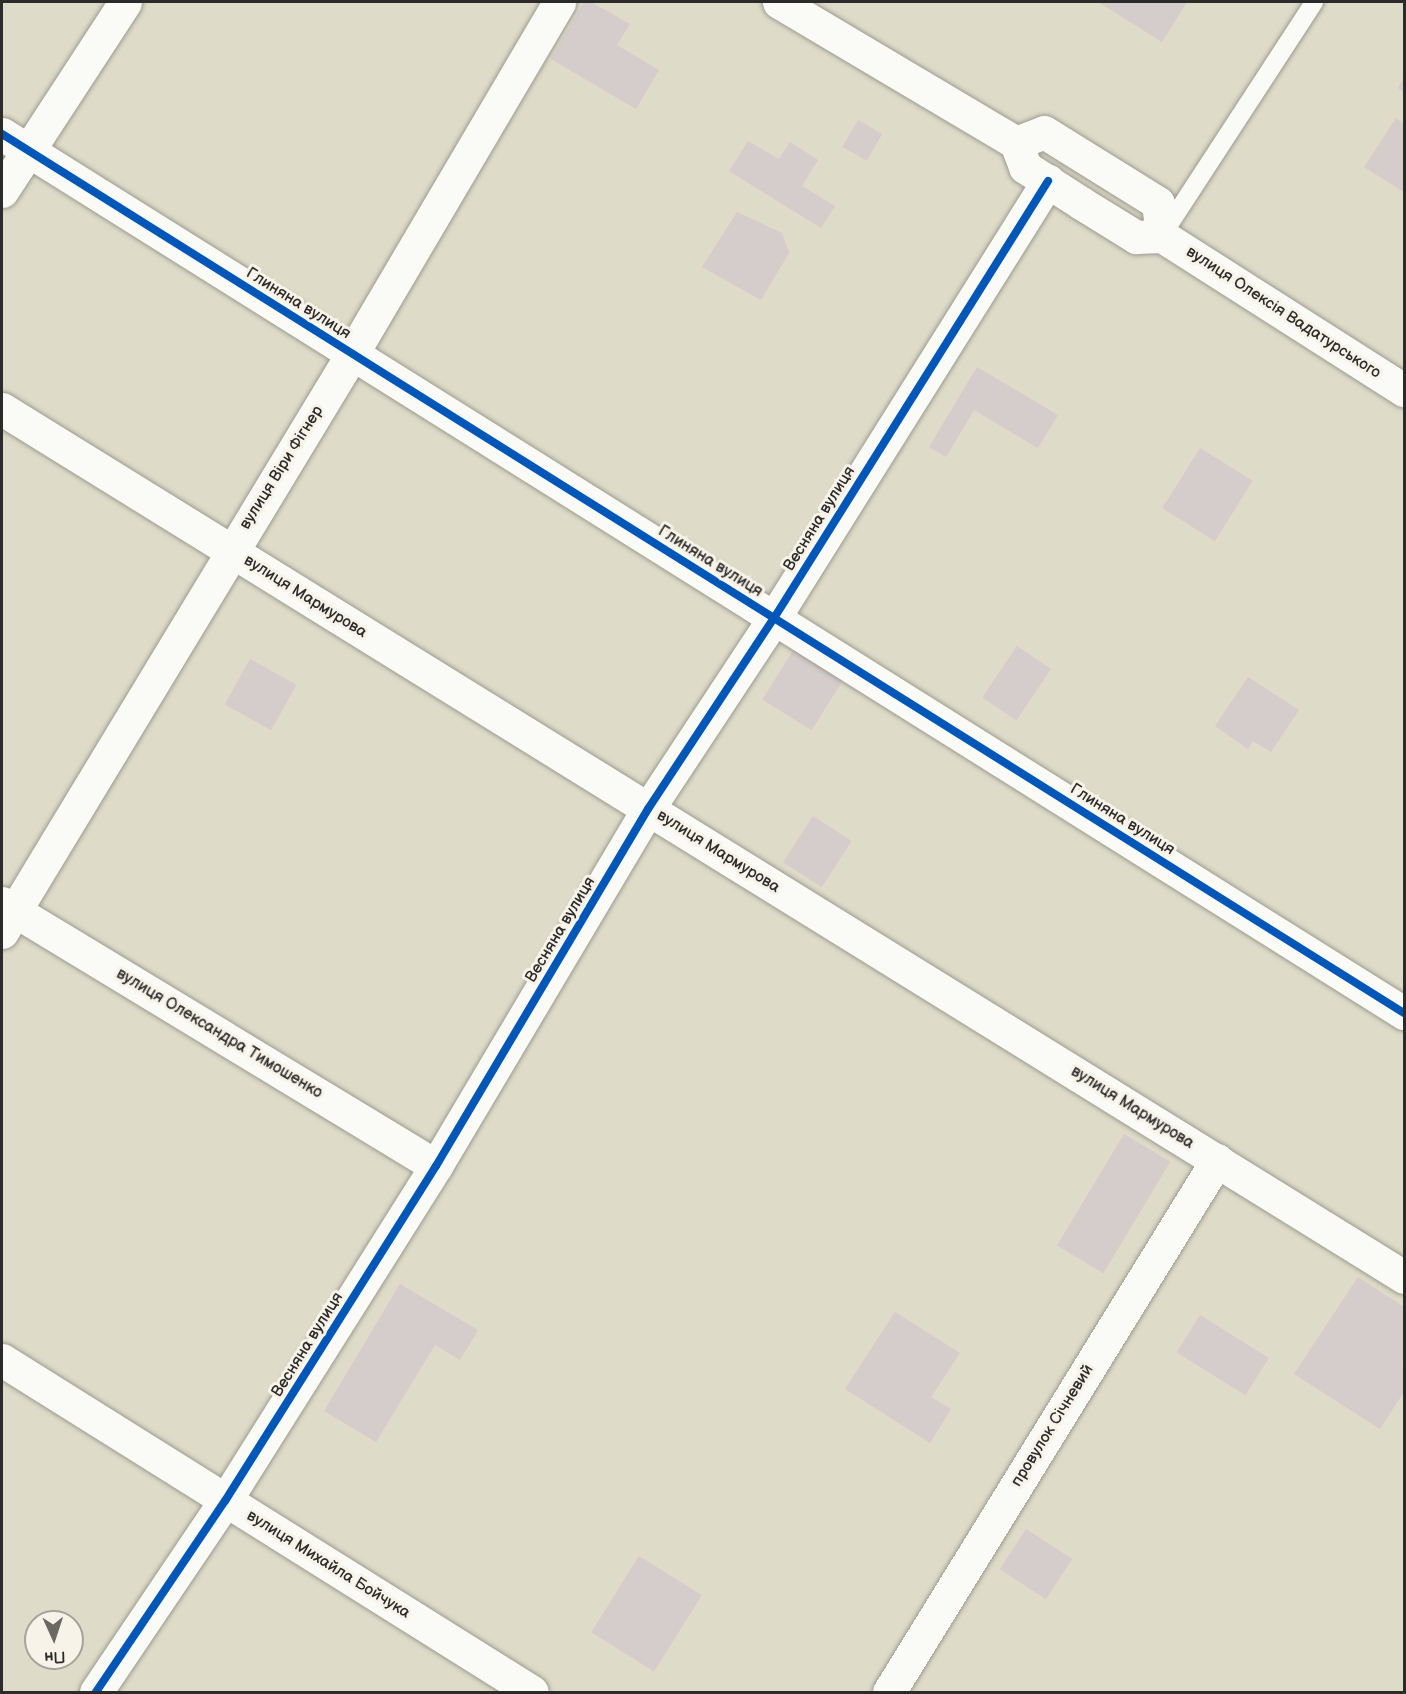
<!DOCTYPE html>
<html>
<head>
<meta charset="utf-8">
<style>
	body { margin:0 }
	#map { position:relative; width:1406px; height:1694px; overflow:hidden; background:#dedbc8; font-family:"Balsamiq Sans",sans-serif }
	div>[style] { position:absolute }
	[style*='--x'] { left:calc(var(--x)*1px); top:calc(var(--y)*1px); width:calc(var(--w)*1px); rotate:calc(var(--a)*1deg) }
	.building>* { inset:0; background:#d5cccc; transform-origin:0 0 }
	.roads { filter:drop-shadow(0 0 2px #9d9b90) drop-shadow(0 0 2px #9d9b90) }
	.service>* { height:18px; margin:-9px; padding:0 9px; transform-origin:9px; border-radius:9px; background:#fafaf7 }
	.minor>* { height:33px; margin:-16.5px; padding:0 16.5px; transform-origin:16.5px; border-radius:16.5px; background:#fafaf7 }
	.secondary>* { height:33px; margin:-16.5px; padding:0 16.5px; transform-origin:16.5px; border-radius:16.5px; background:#fafaf7 }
	.cycleway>* { height:8px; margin:-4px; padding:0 4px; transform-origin:4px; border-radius:4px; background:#0057b8 }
	span { translate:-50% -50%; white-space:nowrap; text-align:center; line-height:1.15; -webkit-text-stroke:6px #f7f3e8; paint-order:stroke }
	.street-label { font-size:16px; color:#2b2b2b }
	.frame { position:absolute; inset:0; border:3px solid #2b2b2b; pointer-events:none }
	.north { position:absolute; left:24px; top:1610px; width:60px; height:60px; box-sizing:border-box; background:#f7f3e8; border:2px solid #a5a39c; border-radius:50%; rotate:177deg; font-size:16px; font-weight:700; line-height:24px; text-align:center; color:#2b2b2b }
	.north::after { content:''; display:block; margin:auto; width:21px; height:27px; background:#6a6962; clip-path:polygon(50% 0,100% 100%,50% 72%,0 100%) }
</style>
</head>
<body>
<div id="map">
	<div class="building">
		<i style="clip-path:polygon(584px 2px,591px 2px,630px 24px,617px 45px,659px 70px,636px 109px,551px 59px)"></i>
		<i style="clip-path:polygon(1098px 2px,1187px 2px,1162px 42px)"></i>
		<i style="clip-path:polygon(1404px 77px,1404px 93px,1398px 88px)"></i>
		<i style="clip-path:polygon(1396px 118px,1404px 124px,1404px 192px,1364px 167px)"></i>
		<i style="left:858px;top:120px;width:28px;height:31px;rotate:30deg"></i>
		<i style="clip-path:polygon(748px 141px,779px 159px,790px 142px,818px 160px,802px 186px,835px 206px,821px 228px,729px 171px)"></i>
		<i style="clip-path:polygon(737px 212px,782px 233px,789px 253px,761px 300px,702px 267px)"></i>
		<i style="clip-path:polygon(977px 367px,1058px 415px,1038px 448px,974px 410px,946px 457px,929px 447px)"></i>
		<i style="left:1200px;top:448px;width:62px;height:71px;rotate:32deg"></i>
		<i style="left:799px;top:641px;width:58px;height:69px;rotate:32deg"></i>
		<i style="left:1017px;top:646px;width:41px;height:62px;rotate:34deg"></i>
		<i style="left:250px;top:659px;width:53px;height:52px;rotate:29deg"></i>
		<i style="clip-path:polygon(1248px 677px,1299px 710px,1271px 752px,1253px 741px,1248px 749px,1215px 726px)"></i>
		<i style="left:813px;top:816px;width:46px;height:55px;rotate:33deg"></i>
		<i style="left:1124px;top:1134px;width:54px;height:130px;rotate:31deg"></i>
		<i style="clip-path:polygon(1358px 1277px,1404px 1307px,1404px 1362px,1402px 1366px,1404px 1368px,1404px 1392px,1380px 1429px,1294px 1374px)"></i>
		<i style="clip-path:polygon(400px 1284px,478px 1330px,460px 1360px,435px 1345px,376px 1442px,324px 1411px)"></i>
		<i style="clip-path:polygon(895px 1312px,960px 1353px,931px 1397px,951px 1409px,930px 1443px,845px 1389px)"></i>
		<i style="left:1200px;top:1315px;width:81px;height:44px;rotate:32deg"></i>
		<i style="left:1026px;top:1529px;width:55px;height:48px;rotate:33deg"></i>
		<i style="left:639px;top:1556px;width:74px;height:90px;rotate:32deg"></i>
	</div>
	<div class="roads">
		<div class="service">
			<i style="--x:1163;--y:234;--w:277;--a:-56.9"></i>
		</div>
		<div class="minor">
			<i style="--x:2;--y:134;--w:1655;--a:32.09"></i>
			<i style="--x:2;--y:191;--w:225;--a:-56.9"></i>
			<i style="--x:2;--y:409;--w:1649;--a:31.76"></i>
			<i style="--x:2;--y:903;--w:507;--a:31.22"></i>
			<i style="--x:2;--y:932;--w:676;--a:-58.8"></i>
			<i style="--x:352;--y:354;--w:408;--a:-59.5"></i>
			<i style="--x:2;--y:1360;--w:625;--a:32.06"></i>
			<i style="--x:96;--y:1692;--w:230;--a:-56"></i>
			<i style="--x:225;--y:1501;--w:396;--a:-57.8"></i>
			<i style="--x:436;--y:1166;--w:415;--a:-59.3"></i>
			<i style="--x:648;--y:809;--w:229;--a:-56.6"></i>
			<i style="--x:774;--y:618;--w:516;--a:-57.91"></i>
			<i style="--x:889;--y:1692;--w:625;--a:-58.34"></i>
		</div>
		<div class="secondary">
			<i style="--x:779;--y:2;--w:276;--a:30.7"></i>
			<i style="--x:1016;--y:143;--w:26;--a:69"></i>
			<i style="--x:1025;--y:167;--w:67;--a:32.7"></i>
			<i style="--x:1081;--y:203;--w:65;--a:31.7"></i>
			<i style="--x:1136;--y:237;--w:26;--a:-2"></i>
			<i style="--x:1162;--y:236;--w:287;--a:32.5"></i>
			<i style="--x:1016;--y:143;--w:30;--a:-21"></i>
			<i style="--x:1044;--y:132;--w:134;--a:31.9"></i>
			<i style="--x:1158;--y:203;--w:33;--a:83"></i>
		</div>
	</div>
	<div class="cycleway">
		<i style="--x:2;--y:134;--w:1655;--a:32.09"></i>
		<i style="--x:96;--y:1692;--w:230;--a:-56"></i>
		<i style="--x:225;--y:1501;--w:396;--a:-57.8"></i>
		<i style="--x:436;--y:1166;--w:415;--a:-59.3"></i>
		<i style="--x:648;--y:809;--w:229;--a:-56.6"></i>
		<i style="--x:774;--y:618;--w:516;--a:-57.91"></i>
	</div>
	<div class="street-label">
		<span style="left:298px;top:304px;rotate:32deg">Глиняна вулиця</span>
		<span style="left:1283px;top:313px;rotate:33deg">вулиця Олексія Вадатурського</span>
		<span style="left:282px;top:468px;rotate:-58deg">вулиця Віри Фігнер</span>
		<span style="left:820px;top:519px;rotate:-58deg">Весняна вулиця</span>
		<span style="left:710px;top:562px;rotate:32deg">Глиняна вулиця</span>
		<span style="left:305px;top:597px;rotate:32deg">вулиця Мармурова</span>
		<span style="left:1122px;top:820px;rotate:32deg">Глиняна вулиця</span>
		<span style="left:718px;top:852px;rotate:32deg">вулиця Мармурова</span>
		<span style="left:561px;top:930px;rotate:-59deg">Весняна вулиця</span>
		<span style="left:219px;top:1034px;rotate:31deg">вулиця Олександра Тимошенко</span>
		<span style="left:1132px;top:1108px;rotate:32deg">вулиця Мармурова</span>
		<span style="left:308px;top:1345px;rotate:-58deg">Весняна вулиця</span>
		<span style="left:1053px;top:1426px;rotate:-58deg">провулок Січневий</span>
		<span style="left:328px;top:1565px;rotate:32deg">вулиця Михайла Бойчука</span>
	</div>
	<div class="frame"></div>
	<div class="north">Пн</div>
</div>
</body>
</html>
